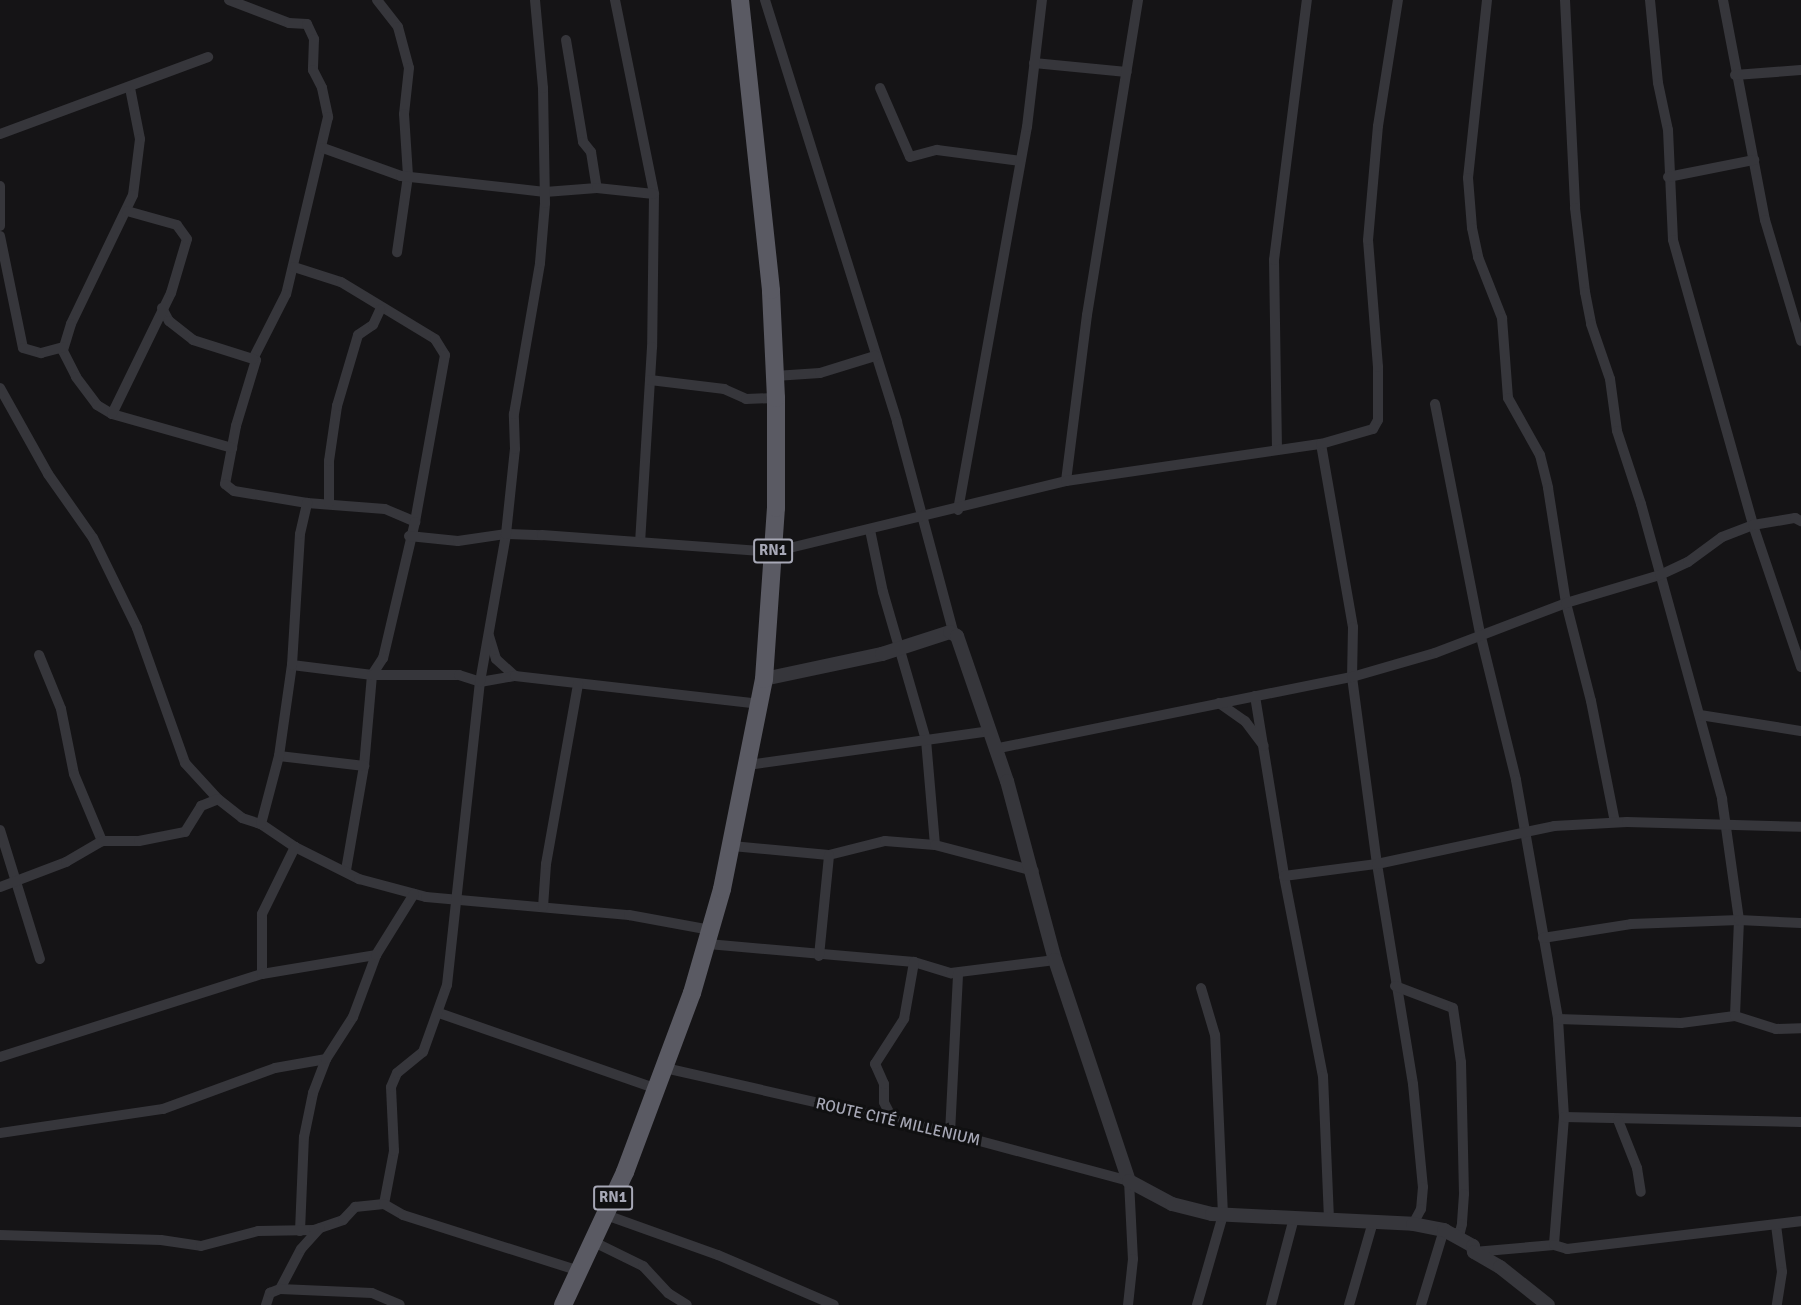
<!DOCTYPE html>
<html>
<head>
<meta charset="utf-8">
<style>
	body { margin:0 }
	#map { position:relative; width:1801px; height:1305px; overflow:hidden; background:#151416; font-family:Signika,sans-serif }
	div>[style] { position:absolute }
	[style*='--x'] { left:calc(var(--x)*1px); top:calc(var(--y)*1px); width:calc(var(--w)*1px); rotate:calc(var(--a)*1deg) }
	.minor>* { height:10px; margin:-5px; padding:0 5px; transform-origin:5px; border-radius:5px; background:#36363b }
	.tertiary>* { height:14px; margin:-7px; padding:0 7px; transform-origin:7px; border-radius:7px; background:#36363b }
	.trunk>* { height:18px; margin:-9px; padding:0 9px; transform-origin:9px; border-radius:9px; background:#5a5a63 }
	span { translate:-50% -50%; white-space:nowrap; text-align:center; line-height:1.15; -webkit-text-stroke:6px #101011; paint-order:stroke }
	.shield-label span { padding:2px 4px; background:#101011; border:2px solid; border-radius:4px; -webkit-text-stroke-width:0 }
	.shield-label { font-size:15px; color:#a7a8b6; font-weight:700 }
	.street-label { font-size:16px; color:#a7a8b6 }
</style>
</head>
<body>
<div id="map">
	<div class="minor">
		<i style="--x:229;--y:0;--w:64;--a:21"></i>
		<i style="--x:289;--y:23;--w:18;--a:3"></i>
		<i style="--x:307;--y:24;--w:17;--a:65"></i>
		<i style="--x:314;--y:39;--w:31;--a:92"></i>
		<i style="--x:313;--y:70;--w:20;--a:63"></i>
		<i style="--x:322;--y:88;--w:30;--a:78"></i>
		<i style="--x:328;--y:117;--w:182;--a:103.3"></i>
		<i style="--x:286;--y:294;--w:73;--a:116.9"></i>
		<i style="--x:253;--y:359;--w:3;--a:18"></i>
		<i style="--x:256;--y:360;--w:69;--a:106.9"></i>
		<i style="--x:236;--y:426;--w:59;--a:100.7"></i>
		<i style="--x:225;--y:484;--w:11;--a:38"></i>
		<i style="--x:234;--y:491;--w:74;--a:9.3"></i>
		<i style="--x:307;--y:503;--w:78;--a:4.4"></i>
		<i style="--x:385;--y:509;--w:33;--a:23"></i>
		<i style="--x:377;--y:0;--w:34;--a:52"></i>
		<i style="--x:398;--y:27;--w:42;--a:75"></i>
		<i style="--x:409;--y:68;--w:46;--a:96.2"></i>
		<i style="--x:404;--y:114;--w:62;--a:86.3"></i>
		<i style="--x:408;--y:176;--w:77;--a:98.2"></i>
		<i style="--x:615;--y:0;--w:198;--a:78.6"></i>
		<i style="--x:654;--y:194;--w:153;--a:90.7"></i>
		<i style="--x:652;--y:347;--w:194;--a:93.5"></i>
		<i style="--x:765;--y:0;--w:442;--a:72.6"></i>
		<i style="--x:897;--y:422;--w:220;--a:75"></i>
		<i style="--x:1487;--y:0;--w:179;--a:96.1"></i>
		<i style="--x:1468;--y:178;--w:50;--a:85.4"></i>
		<i style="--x:1472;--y:228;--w:30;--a:78"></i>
		<i style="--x:1478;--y:257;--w:66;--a:68.5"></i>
		<i style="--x:1502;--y:318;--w:80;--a:85.7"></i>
		<i style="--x:1508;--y:398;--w:65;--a:60.7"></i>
		<i style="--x:1540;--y:455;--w:34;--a:76"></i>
		<i style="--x:1548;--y:488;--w:116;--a:81.1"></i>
		<i style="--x:1566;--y:603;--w:101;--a:75.7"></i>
		<i style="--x:1591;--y:701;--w:123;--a:78.8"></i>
		<i style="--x:1565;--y:0;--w:208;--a:87.2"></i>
		<i style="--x:1575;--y:208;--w:85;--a:83.2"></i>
		<i style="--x:1585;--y:292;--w:33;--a:79"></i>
		<i style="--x:1591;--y:324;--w:58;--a:70.9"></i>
		<i style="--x:1610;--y:379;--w:52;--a:82.3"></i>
		<i style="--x:1617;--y:431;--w:77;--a:71.8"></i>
		<i style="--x:1641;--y:504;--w:306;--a:74.6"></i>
		<i style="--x:1722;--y:799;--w:122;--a:82"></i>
		<i style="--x:1739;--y:920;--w:96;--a:92.4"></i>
		<i style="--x:1650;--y:0;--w:83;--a:84.5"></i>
		<i style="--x:1658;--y:83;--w:48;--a:78"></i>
		<i style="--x:1668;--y:130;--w:110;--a:87.4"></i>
		<i style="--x:1673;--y:240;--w:296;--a:74.3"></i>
		<i style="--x:1753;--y:525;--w:150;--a:71.3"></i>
		<i style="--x:1723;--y:0;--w:224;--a:79.2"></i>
		<i style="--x:1765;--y:220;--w:126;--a:73.4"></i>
		<i style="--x:566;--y:40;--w:103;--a:80.5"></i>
		<i style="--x:583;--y:142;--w:13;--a:51"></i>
		<i style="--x:591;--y:152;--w:36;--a:81"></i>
		<i style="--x:1034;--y:63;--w:93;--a:5.5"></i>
		<i style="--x:1735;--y:75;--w:66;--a:-4.3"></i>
		<i style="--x:130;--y:88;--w:52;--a:78.9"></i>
		<i style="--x:140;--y:139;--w:56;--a:97.1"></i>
		<i style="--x:133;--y:195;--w:143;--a:115.7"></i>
		<i style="--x:71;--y:324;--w:28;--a:107"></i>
		<i style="--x:63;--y:351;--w:29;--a:63"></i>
		<i style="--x:76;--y:377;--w:35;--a:53"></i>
		<i style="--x:97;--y:405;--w:17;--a:31"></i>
		<i style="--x:112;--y:414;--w:125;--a:15.8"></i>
		<i style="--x:880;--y:88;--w:75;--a:66.5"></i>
		<i style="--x:910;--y:157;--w:28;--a:-15"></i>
		<i style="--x:937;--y:150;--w:84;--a:7.5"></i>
		<i style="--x:0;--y:134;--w:222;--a:-20.3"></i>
		<i style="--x:323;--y:148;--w:83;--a:19.7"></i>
		<i style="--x:401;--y:176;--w:145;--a:6.3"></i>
		<i style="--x:545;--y:192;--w:52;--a:-4.4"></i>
		<i style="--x:597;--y:188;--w:57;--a:6"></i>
		<i style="--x:1668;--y:177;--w:88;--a:-11.2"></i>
		<i style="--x:0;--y:186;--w:40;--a:90"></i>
		<i style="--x:0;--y:236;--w:114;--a:78.4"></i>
		<i style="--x:23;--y:348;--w:19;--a:16"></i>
		<i style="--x:41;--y:353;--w:23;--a:-15"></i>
		<i style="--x:294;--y:267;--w:49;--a:17.7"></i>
		<i style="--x:341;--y:282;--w:110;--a:31.2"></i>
		<i style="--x:435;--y:339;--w:19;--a:58"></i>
		<i style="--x:445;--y:355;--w:170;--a:100.2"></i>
		<i style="--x:415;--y:522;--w:140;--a:103.2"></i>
		<i style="--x:383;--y:658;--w:20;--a:123"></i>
		<i style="--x:372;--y:675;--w:91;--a:95"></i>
		<i style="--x:364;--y:766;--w:106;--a:99.8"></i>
		<i style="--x:162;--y:308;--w:15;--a:62"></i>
		<i style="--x:169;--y:321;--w:31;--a:38"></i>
		<i style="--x:193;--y:340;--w:63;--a:17.6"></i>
		<i style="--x:775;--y:376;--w:45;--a:-3.8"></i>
		<i style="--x:820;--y:373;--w:58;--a:-17.2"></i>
		<i style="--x:650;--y:380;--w:75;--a:6.9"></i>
		<i style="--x:724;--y:389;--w:24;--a:24"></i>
		<i style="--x:746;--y:399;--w:30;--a:-2"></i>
		<i style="--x:0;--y:388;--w:98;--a:60.8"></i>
		<i style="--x:48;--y:474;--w:78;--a:54.9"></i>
		<i style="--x:93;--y:538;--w:100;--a:63.9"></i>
		<i style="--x:137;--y:628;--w:143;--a:70.4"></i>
		<i style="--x:185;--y:763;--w:49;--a:47.5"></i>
		<i style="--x:218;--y:799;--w:31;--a:38"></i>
		<i style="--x:242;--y:818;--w:20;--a:18"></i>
		<i style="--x:261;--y:824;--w:41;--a:34.1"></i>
		<i style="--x:295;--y:847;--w:72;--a:26.6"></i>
		<i style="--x:359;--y:879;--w:69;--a:15"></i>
		<i style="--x:426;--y:897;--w:204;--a:5.1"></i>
		<i style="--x:629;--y:915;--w:83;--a:10.4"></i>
		<i style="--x:1435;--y:404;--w:233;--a:78.9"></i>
		<i style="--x:1480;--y:633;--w:151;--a:76.2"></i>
		<i style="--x:1516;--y:780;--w:243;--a:80"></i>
		<i style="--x:1558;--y:1019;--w:98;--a:86.5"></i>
		<i style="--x:1564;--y:1117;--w:128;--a:94.5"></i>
		<i style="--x:112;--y:414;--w:135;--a:-64"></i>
		<i style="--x:171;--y:293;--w:56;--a:-73.5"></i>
		<i style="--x:187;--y:239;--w:17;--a:-126"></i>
		<i style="--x:177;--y:225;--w:52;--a:-164.4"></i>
		<i style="--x:1321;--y:444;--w:186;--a:80.1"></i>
		<i style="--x:1353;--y:627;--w:50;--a:91.1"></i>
		<i style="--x:1352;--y:677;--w:189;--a:82.4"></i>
		<i style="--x:1377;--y:864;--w:223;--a:80.7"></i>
		<i style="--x:1413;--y:1084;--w:103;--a:84.5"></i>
		<i style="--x:1423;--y:1187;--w:22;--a:95"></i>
		<i style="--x:1421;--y:1209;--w:17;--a:118"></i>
		<i style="--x:1277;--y:450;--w:190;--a:-90.9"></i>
		<i style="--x:1274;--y:260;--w:262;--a:-82.8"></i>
		<i style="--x:1066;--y:481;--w:167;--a:-82.8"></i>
		<i style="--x:1087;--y:315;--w:319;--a:-80.8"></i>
		<i style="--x:329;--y:503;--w:42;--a:-90"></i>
		<i style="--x:329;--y:461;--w:56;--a:-81.7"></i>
		<i style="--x:337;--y:406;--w:74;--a:-73.5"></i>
		<i style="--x:358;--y:335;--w:18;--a:-34"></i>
		<i style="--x:373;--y:325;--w:17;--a:-65"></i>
		<i style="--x:958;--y:510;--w:389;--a:-79.8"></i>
		<i style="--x:1027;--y:127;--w:128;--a:-83.3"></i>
		<i style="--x:870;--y:530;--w:63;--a:78.2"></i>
		<i style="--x:883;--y:592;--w:154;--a:73.8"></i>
		<i style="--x:926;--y:740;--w:105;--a:85.1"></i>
		<i style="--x:409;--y:536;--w:49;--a:5.8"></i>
		<i style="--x:458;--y:541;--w:49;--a:-8.3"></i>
		<i style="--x:506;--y:534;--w:36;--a:2"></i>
		<i style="--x:542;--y:535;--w:232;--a:4.2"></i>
		<i style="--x:773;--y:552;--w:301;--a:-13.6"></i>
		<i style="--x:1066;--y:481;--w:258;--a:-8.3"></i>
		<i style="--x:1321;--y:444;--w:54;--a:-16.1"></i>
		<i style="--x:1373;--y:429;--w:10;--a:-61"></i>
		<i style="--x:1378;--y:420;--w:53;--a:-90"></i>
		<i style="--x:1378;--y:367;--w:127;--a:-94.5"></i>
		<i style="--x:1368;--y:240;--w:114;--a:-85"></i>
		<i style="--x:1378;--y:126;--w:128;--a:-81"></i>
		<i style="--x:489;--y:636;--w:24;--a:73"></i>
		<i style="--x:496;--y:659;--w:25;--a:42"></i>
		<i style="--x:39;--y:655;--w:58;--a:67.8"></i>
		<i style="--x:61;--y:709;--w:66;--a:78.7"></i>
		<i style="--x:74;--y:774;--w:73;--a:67.3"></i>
		<i style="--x:292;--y:665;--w:81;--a:7.1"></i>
		<i style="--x:372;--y:675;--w:87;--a:0"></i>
		<i style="--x:459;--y:675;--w:22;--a:18"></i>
		<i style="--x:480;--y:682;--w:36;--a:-10"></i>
		<i style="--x:515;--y:676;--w:247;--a:6.5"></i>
		<i style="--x:1255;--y:696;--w:182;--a:80.8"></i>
		<i style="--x:1284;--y:876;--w:204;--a:79"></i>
		<i style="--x:1323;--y:1076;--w:144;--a:87.6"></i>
		<i style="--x:1219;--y:703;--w:32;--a:35"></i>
		<i style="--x:1245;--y:721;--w:31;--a:53"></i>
		<i style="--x:1700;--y:715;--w:102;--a:9"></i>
		<i style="--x:994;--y:749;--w:365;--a:-11.4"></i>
		<i style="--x:1352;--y:677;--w:86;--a:-16.1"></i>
		<i style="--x:1435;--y:653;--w:140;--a:-20.9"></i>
		<i style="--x:1566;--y:603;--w:98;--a:-16.6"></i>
		<i style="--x:1660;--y:575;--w:31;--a:-25"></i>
		<i style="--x:1688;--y:562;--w:42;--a:-36.3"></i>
		<i style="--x:1722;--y:537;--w:33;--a:-21"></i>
		<i style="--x:1753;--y:525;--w:43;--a:-9.5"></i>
		<i style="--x:1795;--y:518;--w:7;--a:27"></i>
		<i style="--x:279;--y:756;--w:86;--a:6.7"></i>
		<i style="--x:748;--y:765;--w:243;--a:-8"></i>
		<i style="--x:261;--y:824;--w:70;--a:-75.2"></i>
		<i style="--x:279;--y:756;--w:92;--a:-81.9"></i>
		<i style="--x:292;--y:665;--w:131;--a:-86.5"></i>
		<i style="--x:300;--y:534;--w:32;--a:-77"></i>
		<i style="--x:0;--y:830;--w:135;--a:72.8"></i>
		<i style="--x:732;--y:846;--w:97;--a:5.3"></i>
		<i style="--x:829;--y:855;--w:58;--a:-14"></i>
		<i style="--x:885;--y:841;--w:50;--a:4.6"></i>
		<i style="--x:935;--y:845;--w:102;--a:14.7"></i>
		<i style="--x:1284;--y:876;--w:94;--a:-7.4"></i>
		<i style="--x:1377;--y:864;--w:181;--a:-12.1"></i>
		<i style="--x:1554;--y:826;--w:73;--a:-3.1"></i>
		<i style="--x:1627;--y:822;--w:174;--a:1.6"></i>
		<i style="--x:0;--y:887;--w:71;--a:-20.7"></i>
		<i style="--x:66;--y:862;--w:42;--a:-30.3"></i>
		<i style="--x:102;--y:841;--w:37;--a:0"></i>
		<i style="--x:139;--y:841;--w:47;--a:-11.1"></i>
		<i style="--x:185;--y:832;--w:31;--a:-58"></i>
		<i style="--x:201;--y:806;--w:18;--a:-22"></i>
		<i style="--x:543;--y:907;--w:43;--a:-86"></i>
		<i style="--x:546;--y:864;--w:183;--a:-79.9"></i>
		<i style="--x:1543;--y:938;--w:89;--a:-9"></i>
		<i style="--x:1631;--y:924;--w:108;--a:-2.1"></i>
		<i style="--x:1739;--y:920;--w:62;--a:2.8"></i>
		<i style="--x:708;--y:944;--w:207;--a:5"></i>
		<i style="--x:914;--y:962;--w:39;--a:17"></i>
		<i style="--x:951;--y:973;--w:105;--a:-7.1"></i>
		<i style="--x:819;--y:956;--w:101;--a:-84.3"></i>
		<i style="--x:262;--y:974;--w:60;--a:-90"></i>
		<i style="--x:262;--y:914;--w:75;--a:-63.8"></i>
		<i style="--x:1395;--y:986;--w:62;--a:20.8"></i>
		<i style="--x:1453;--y:1008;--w:55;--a:81.6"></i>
		<i style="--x:1461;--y:1062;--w:132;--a:88.7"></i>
		<i style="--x:1464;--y:1194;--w:30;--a:94"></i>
		<i style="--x:1462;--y:1224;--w:8;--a:104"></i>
		<i style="--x:1460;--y:1232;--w:6;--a:162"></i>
		<i style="--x:439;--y:1013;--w:231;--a:19.2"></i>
		<i style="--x:1558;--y:1019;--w:123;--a:1.9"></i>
		<i style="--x:1681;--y:1023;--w:54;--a:-7.4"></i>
		<i style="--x:1735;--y:1016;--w:43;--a:17.6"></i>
		<i style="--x:1776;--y:1029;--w:25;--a:-2"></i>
		<i style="--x:0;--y:1057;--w:275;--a:-17.6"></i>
		<i style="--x:262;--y:974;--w:116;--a:-9.5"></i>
		<i style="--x:665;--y:1068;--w:292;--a:12.8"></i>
		<i style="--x:950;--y:1133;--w:185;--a:15"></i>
		<i style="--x:1129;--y:1181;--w:78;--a:87.1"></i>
		<i style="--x:1133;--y:1259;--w:46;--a:96.2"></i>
		<i style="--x:1564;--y:1117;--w:237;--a:1.2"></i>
		<i style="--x:893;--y:1120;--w:20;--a:-117"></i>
		<i style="--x:884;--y:1102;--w:18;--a:-90"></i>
		<i style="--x:884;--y:1084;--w:22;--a:-114"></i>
		<i style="--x:875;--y:1064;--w:54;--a:-57.2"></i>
		<i style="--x:904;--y:1019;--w:58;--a:-80"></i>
		<i style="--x:1618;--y:1120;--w:52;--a:68.4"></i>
		<i style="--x:1637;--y:1168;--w:24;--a:81"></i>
		<i style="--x:0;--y:1133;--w:165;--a:-8.4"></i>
		<i style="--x:163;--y:1109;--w:119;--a:-20.1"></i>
		<i style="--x:275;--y:1068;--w:52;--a:-10"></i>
		<i style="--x:950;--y:1133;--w:160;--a:-87.1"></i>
		<i style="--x:384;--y:1204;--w:54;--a:-79.3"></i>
		<i style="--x:394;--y:1151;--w:64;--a:-92.7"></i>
		<i style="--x:391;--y:1087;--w:15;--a:-67"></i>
		<i style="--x:397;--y:1073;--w:33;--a:-39"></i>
		<i style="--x:423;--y:1052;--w:71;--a:-70.3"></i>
		<i style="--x:447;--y:985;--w:305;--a:-83.8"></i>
		<i style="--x:480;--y:682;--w:150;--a:-80"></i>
		<i style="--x:506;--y:534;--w:85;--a:-84"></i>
		<i style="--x:515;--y:449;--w:35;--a:-92"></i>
		<i style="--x:514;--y:414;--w:153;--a:-80.2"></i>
		<i style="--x:540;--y:263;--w:60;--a:-85.2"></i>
		<i style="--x:545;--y:203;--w:115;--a:-91"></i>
		<i style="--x:543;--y:88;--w:88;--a:-95.2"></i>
		<i style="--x:606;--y:1215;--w:119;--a:19.7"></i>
		<i style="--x:718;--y:1255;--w:126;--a:23.3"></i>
		<i style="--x:1776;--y:1225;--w:47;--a:82.7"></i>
		<i style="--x:1782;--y:1272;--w:33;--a:99"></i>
		<i style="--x:300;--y:1231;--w:94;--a:-87.6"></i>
		<i style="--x:304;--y:1137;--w:45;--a:-78.4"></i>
		<i style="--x:313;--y:1093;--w:36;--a:-69"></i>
		<i style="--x:326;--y:1059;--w:50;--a:-57.3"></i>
		<i style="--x:353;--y:1017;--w:66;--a:-69.6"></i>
		<i style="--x:376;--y:955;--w:72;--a:-58.1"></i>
		<i style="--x:0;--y:1235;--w:161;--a:1.8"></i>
		<i style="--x:161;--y:1240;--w:40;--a:8.5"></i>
		<i style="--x:201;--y:1246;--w:59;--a:-14.7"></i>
		<i style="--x:258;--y:1231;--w:56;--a:-1"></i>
		<i style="--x:314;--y:1230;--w:31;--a:-19"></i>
		<i style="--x:343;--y:1220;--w:18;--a:-47"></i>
		<i style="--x:355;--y:1207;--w:29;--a:-6"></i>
		<i style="--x:384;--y:1204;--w:22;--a:30"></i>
		<i style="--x:403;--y:1215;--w:186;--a:17.6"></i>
		<i style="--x:594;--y:1242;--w:55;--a:26.1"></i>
		<i style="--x:643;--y:1266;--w:37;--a:47"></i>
		<i style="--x:668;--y:1293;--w:22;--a:32"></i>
		<i style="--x:1474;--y:1252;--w:80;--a:-5"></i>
		<i style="--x:1554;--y:1245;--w:14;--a:17"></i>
		<i style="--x:1567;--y:1249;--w:236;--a:-6.8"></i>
		<i style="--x:280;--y:1289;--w:45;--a:-62.3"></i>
		<i style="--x:301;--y:1249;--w:28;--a:-48"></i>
		<i style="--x:266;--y:1305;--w:13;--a:-72"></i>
		<i style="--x:270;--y:1293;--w:11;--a:-22"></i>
		<i style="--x:280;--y:1289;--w:92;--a:2.5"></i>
		<i style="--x:372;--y:1293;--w:30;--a:23"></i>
		<i style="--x:1197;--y:1305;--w:94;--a:-73.9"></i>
		<i style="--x:1223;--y:1215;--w:180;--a:-92.5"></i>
		<i style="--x:1215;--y:1035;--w:49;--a:-106.6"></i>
		<i style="--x:1271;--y:1305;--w:90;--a:-75.2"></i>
		<i style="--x:1349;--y:1305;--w:86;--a:-73.9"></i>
		<i style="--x:1421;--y:1305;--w:78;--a:-73"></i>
	</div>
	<div class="tertiary">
		<i style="--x:764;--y:679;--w:121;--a:-12"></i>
		<i style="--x:882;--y:654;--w:71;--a:-17.9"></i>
		<i style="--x:950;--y:632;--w:8;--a:30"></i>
		<i style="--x:957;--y:636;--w:153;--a:71"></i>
		<i style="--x:1007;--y:781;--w:185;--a:75"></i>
		<i style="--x:1055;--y:960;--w:233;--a:71.5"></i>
		<i style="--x:1129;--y:1181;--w:49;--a:28.1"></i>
		<i style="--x:1172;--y:1204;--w:41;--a:14"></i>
		<i style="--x:1212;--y:1214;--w:201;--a:2.8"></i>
		<i style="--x:1413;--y:1224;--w:32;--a:11"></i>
		<i style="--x:1444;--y:1230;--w:33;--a:29"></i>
		<i style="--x:1473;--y:1246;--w:6;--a:81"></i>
		<i style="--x:1474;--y:1252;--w:30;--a:30"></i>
		<i style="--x:1500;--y:1267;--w:61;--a:38.4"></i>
	</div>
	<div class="trunk">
		<i style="--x:563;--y:1305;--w:147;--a:-65"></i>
		<i style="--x:625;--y:1172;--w:191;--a:-69.5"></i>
		<i style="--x:692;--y:993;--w:108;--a:-73.9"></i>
		<i style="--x:722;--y:889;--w:214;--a:-78.7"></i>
		<i style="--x:764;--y:679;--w:171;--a:-86"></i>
		<i style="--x:776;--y:508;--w:110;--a:-90"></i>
		<i style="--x:776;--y:398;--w:108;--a:-92.7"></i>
		<i style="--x:771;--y:290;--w:292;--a:-96.1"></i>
	</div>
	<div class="shield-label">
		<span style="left:773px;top:551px">RN1</span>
		<span style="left:613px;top:1198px">RN1</span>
	</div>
	<div class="street-label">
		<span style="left:898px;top:1122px;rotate:13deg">ROUTE CITÉ MILLENIUM</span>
	</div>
</div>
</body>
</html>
